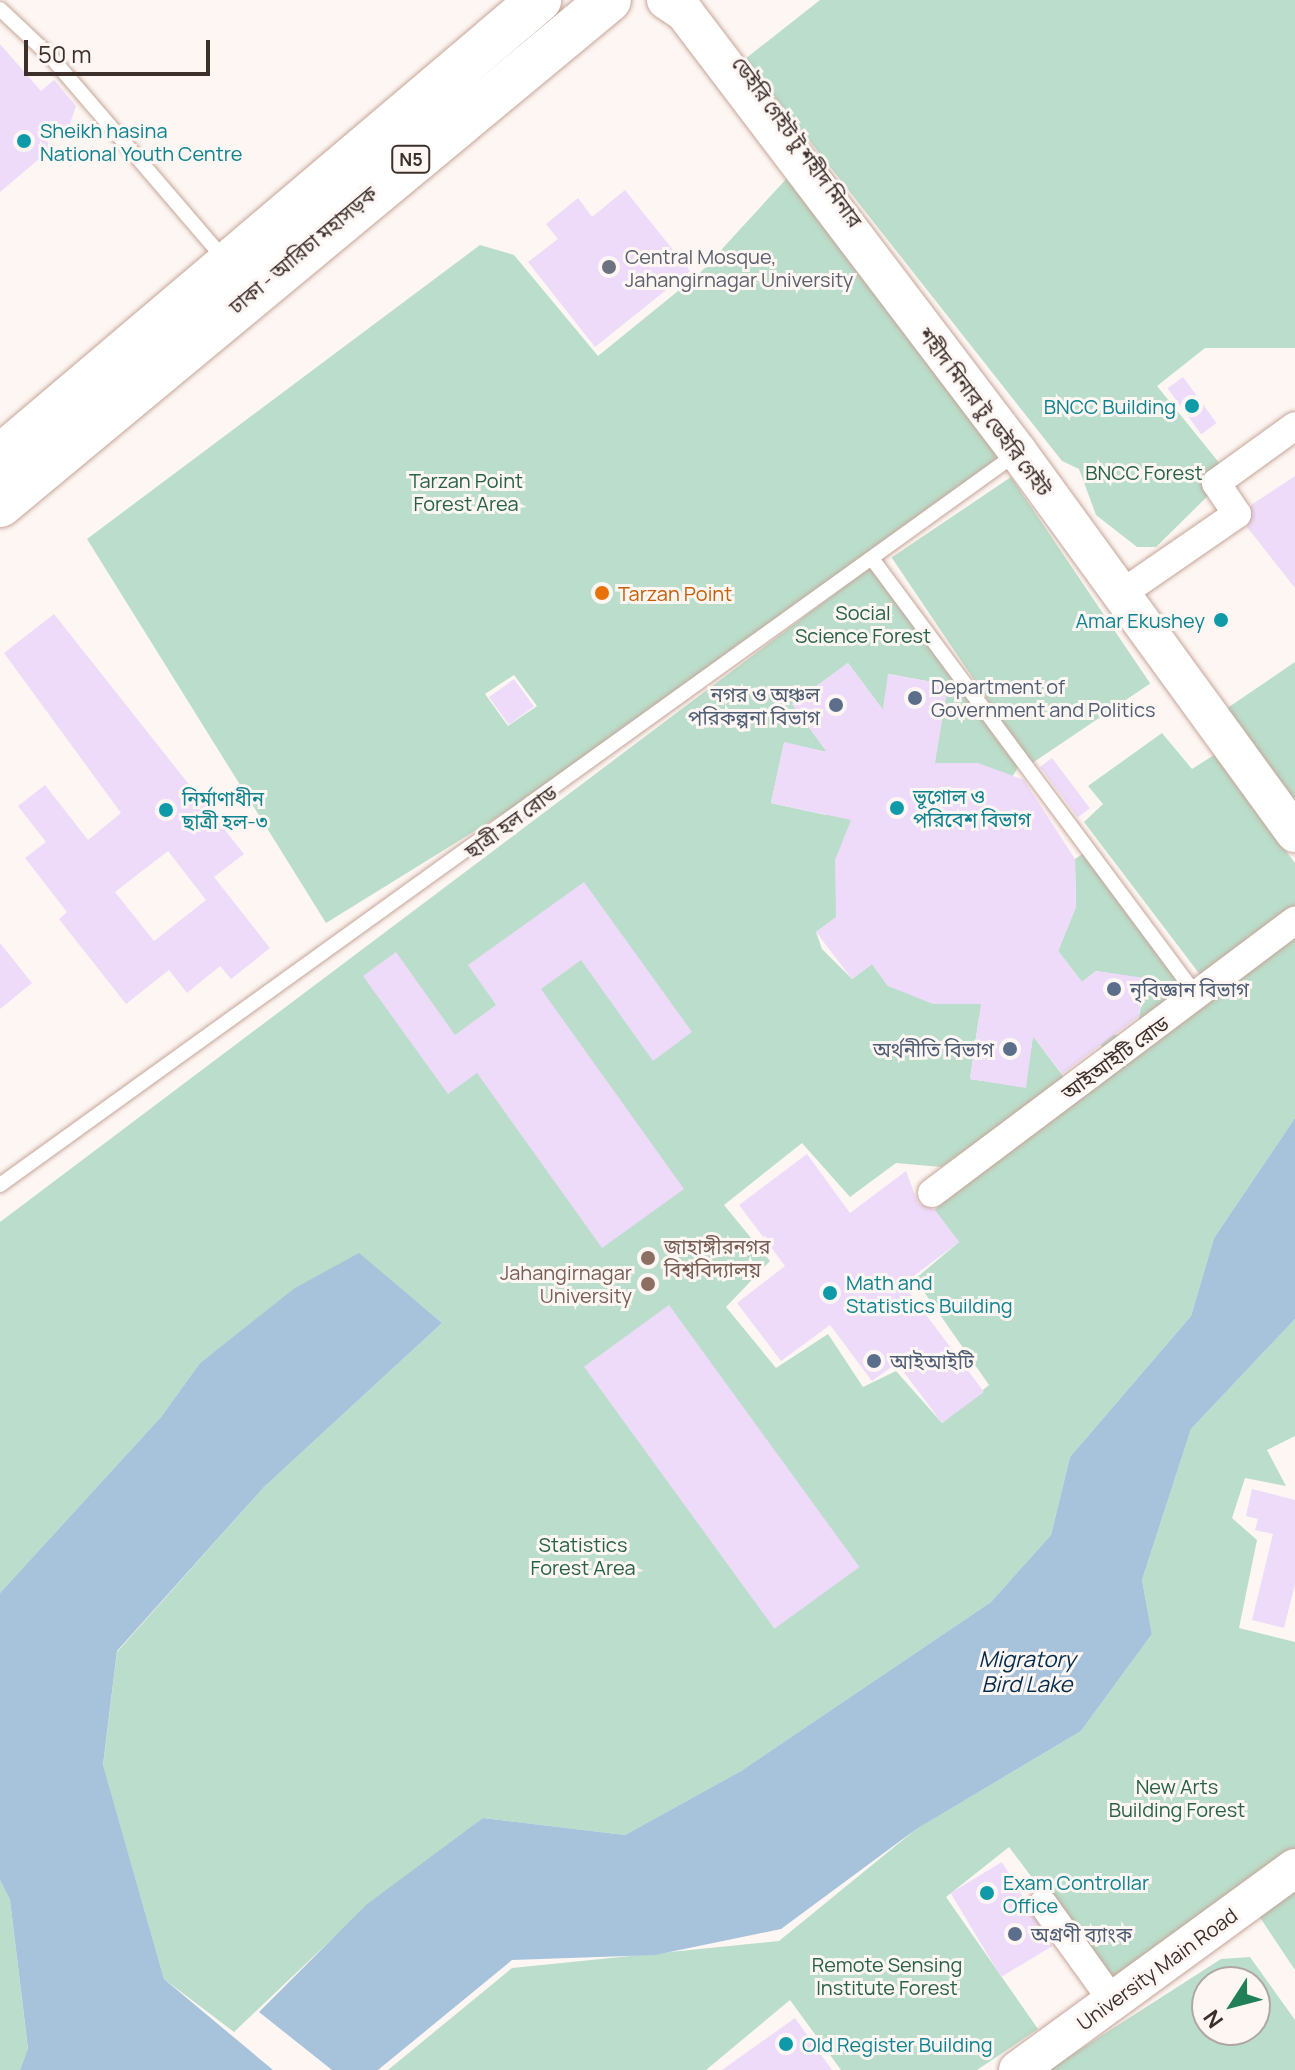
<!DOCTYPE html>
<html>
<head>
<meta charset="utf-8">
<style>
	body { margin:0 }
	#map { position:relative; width:1295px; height:2070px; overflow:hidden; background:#fdf6f3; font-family:Manrope,"Noto Sans Bengali",sans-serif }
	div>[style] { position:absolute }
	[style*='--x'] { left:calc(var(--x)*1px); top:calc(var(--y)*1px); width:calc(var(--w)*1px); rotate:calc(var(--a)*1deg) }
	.green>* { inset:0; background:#bbddcb; transform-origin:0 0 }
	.water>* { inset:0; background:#a7c2db }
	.building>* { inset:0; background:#eedbfa; transform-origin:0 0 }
	.roads { filter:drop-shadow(0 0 2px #c6a598) drop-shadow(0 0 2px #c6a598) }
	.lane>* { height:14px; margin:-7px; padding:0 7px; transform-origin:7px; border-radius:7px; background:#fff }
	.street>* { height:28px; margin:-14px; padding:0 14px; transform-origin:14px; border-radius:14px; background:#fff }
	.secondary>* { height:38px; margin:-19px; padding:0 19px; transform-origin:19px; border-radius:19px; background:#fff }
	.highway>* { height:44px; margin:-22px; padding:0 22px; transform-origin:22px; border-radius:22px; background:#fff }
	.dots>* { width:22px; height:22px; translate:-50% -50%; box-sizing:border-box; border:4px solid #fdf6f3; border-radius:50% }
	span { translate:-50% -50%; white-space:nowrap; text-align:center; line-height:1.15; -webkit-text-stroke:6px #fdf6f3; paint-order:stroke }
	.shield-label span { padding:2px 6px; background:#fdf6f3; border:2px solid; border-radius:6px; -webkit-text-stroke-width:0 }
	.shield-label { font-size:18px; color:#3d2f2a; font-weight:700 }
	.culture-label { font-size:20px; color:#0d838f }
	.left { translate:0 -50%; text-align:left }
	.right { translate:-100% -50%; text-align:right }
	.street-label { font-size:20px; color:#3d2f2a }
	.worship-label { font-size:20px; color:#5b616d }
	.park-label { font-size:20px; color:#276248 }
	.food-label { font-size:20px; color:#c56008 }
	.service-label { font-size:20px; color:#4e5e75 }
	.education-label { font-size:20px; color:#785e54 }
	.water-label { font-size:22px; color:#002b4c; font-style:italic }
	.north { position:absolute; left:1191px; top:1966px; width:80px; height:80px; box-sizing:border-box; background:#fdf6f3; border:2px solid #b0a6a3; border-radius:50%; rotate:234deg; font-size:22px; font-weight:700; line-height:32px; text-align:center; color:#3d2f2a }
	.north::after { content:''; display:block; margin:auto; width:28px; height:36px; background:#218058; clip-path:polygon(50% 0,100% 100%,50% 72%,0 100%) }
	.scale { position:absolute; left:24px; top:40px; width:186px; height:36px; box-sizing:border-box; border:4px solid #3d2f2a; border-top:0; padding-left:10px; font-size:24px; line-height:28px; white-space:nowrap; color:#3d2f2a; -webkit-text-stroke:6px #fdf6f3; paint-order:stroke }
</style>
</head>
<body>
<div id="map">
	<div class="green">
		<i style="clip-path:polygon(820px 0,1295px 0,1295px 348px,1205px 348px,1157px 386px,1229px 475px,1156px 547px,1137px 547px,1096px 515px,1079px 469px,1062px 461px,745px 59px)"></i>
		<i style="clip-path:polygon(evenodd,799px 165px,1017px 452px,549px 785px,326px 923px,87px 539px,480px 245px,514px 255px,598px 356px,699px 274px,799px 165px,514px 675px,537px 706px,508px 726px,485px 694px,514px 675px)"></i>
		<i style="left:1011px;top:477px;width:249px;height:144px;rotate:56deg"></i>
		<i style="clip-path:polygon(873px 565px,1019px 766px,1012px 777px,930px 763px,948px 685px,889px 674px,883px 710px,848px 663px,792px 704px,827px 752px,784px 743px,771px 803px,826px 815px,837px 765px,868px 804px,838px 916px,816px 932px,822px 949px,852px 979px,872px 964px,888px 986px,981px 1004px,1024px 1023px,979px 1017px,970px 1079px,1025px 1087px,1033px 1036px,1066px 1080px,941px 1167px,896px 1163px,850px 1197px,802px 1143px,724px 1205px,770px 1261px,726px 1307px,776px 1368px,828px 1334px,863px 1387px,896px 1371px,942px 1423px,989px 1385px,915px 1279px,959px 1242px,934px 1210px,1295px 932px,1295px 1118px,1214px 1238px,1191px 1316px,1070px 1457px,1051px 1535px,991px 1602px,741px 1771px,625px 1835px,483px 1818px,334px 1937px,234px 2032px,164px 1979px,103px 1766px,117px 1652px,264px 1487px,442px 1323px,359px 1254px,278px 1302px,200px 1363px,161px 1417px,0 1593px,0 1222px)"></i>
		<i style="clip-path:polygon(1295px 662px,1295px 815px,1220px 713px)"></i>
		<i style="clip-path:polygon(1162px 733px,1192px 769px,1214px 755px,1295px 863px,1295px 906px,1201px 976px,1084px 822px,1103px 804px,1088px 786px)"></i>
		<i style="clip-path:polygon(1087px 851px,1195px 999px,1112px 1060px,1090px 1031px,1136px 1038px,1145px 979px,1096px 971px,1082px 982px,1058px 951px,1076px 907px,1075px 859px)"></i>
		<i style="clip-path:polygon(1295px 1319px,1295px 1436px,1267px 1450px,1286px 1486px,1245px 1478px,1232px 1518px,1257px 1540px,1239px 1628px,1295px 1642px,1295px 1856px,1114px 1987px,1009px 1847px,946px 1897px,1038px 2029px,977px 2070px,841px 2070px,790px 2000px,706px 2070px,388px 2070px,512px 1968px,779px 1941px,915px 1830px,1081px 1731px,1152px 1634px,1142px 1580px,1191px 1429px)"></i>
		<i style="clip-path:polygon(0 1880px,10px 1900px,28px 2050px,20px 2070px,0 2070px)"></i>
		<i style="clip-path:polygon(1295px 1882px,1295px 1970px,1255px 1910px)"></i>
		<i style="clip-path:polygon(evenodd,1250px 1957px,1295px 2020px,1295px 2070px,1048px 2070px,1221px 1959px,1250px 1957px,1207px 1982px,1255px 1982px,1255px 2030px,1207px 2030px,1207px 1982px)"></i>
	</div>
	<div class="water">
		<i style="clip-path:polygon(1295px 1118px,1295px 1319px,1191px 1429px,1142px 1580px,1152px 1634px,1081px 1731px,915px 1830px,781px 1929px,655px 1955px,512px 1960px,378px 2070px,332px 2070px,259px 2012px,366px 1905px,483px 1818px,625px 1835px,741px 1771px,991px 1602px,1051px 1535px,1070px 1457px,1191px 1316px,1214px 1238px)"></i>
		<i style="clip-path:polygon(359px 1253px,442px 1323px,264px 1487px,117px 1651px,103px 1765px,164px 1979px,273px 2070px,20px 2070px,28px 2049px,10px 1900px,0 1880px,0 1593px,161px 1417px,200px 1363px,295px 1288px)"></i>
	</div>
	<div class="building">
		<i style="clip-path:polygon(0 44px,41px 91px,54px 80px,76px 106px,68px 129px,42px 135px,52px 148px,0 192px)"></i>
		<i style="clip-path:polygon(625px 190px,690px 271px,595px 347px,528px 262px,558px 239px,546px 224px,578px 198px,592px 217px)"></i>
		<i style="left:1183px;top:377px;width:57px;height:19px;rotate:54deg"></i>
		<i style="clip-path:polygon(1295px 476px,1295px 588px,1247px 527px,1251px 505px)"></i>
		<i style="clip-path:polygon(evenodd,54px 614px,244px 854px,214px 877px,270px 948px,231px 979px,220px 966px,187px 993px,169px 970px,126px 1004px,59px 919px,67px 912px,25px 858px,46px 842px,18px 806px,45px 785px,88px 840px,121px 813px,4px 653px,54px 614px,168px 851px,206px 900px,154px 941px,115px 892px,168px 851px)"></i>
		<i style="clip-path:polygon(848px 663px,883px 710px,888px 674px,948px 685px,935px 763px,978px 763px,1024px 780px,1075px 859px,1076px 907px,1058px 951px,1082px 982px,1096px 971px,1145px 978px,1139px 1016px,1062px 1074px,1033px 1036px,1026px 1088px,970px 1079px,981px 1004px,933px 1004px,888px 986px,872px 964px,852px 979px,816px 932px,836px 917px,835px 860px,851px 820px,771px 803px,784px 742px,827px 752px,792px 704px)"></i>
		<i style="left:514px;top:679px;width:34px;height:31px;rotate:54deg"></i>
		<i style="left:1052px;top:758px;width:63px;height:15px;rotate:53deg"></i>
		<i style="clip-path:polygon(584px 882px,692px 1032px,653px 1061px,581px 960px,541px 989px,684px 1189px,602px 1248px,477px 1073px,448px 1094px,363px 976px,396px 952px,455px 1035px,496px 1005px,468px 965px)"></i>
		<i style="clip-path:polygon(0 943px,32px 983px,0 1009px)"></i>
		<i style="clip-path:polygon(807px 1154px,850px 1213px,906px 1171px,918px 1203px,935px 1210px,959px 1242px,903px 1284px,984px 1392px,942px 1423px,897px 1363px,872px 1381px,830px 1325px,781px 1361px,737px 1303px,785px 1266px,739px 1205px)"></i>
		<i style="left:669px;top:1305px;width:324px;height:105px;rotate:54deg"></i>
		<i style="clip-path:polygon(1252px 1489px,1295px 1500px,1295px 1584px,1284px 1628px,1252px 1620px,1273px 1534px,1255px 1530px,1258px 1519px,1246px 1516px)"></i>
		<i style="left:1002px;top:1862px;width:98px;height:60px;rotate:59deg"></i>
		<i style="clip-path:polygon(795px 2018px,832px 2070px,722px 2070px)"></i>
	</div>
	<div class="roads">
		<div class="lane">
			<i style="--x:0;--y:9;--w:70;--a:43.3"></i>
			<i style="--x:51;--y:57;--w:267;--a:49.4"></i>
			<i style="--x:873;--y:560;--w:543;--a:53.38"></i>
			<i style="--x:0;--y:1185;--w:1253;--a:-35.74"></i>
		</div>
		<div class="street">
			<i style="--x:1121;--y:594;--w:141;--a:-34.6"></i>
			<i style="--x:1237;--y:514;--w:37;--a:-124"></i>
			<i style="--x:1216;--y:483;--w:97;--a:-35.8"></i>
			<i style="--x:932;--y:1193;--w:454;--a:-36.9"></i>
			<i style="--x:1043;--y:1904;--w:118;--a:54.3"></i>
		</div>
		<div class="secondary">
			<i style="--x:666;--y:0;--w:23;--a:34"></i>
			<i style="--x:685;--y:13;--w:551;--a:52.82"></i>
			<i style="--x:1018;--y:452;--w:471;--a:54"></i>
			<i style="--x:1018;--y:2070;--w:343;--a:-36.1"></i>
		</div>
		<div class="highway">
			<i style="--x:0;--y:457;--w:707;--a:-40.29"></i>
			<i style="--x:0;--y:505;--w:791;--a:-39.67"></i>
		</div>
	</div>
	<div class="dots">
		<i style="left:24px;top:141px;background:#0f9aa8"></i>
		<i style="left:609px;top:267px;background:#6b7280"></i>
		<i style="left:1192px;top:406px;background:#0f9aa8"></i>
		<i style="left:602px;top:593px;background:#e8710a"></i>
		<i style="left:1221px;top:620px;background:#0f9aa8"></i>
		<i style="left:915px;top:698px;background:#5c6f8a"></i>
		<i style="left:836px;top:705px;background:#5c6f8a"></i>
		<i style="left:897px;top:808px;background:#0f9aa8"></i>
		<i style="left:166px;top:810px;background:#0f9aa8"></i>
		<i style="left:1114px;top:989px;background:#5c6f8a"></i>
		<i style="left:1010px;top:1049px;background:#5c6f8a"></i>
		<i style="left:648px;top:1258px;background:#8d6e63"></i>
		<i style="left:648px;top:1284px;background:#8d6e63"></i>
		<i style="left:830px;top:1293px;background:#0f9aa8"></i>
		<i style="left:874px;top:1361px;background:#5c6f8a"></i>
		<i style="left:987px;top:1893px;background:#0f9aa8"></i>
		<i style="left:1015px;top:1934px;background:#5c6f8a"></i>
		<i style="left:786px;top:2044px;background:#0f9aa8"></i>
	</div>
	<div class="shield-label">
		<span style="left:411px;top:159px">N5</span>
	</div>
	<div class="culture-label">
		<span class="left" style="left:40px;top:142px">Sheikh hasina<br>National Youth Centre</span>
		<span class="right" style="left:1176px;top:406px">BNCC Building</span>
		<span class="right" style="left:1205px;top:620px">Amar Ekushey</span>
		<span class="left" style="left:913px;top:808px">ভূগোল ও<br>পরিবেশ বিভাগ</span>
		<span class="left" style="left:182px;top:810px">নির্মাণাধীন<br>ছাত্রী হল-৩</span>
		<span class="left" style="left:846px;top:1294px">Math and<br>Statistics Building</span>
		<span class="left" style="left:1003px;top:1894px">Exam Controllar<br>Office</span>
		<span class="left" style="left:802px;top:2044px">Old Register Building</span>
	</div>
	<div class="street-label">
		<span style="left:797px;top:142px;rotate:54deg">ডেইরি গেইট টু শহীদ মিনার</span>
		<span style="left:303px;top:250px;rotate:-40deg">ঢাকা - আরিচা মহাসড়ক</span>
		<span style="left:985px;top:412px;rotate:53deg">শহীদ মিনার টু ডেইরি গেইট</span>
		<span style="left:511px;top:822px;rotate:-36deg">ছাত্রী হল রোড</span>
		<span style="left:1115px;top:1058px;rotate:-36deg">আইআইটি রোড</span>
		<span style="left:1157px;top:1969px;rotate:-36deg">University Main Road</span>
	</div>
	<div class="worship-label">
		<span class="left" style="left:625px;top:268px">Central Mosque,<br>Jahangirnagar University</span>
	</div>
	<div class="park-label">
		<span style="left:1144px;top:472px">BNCC Forest</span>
		<span style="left:466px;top:492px">Tarzan Point<br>Forest Area</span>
		<span style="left:863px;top:624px">Social<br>Science Forest</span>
		<span style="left:583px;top:1556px">Statistics<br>Forest Area</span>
		<span style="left:1177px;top:1798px">New Arts<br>Building Forest</span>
		<span style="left:887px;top:1976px">Remote Sensing<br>Institute Forest</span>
	</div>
	<div class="food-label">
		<span class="left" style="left:618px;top:593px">Tarzan Point</span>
	</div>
	<div class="service-label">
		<span class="left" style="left:931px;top:698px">Department of<br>Government and Politics</span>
		<span class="right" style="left:820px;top:706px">নগর ও অঞ্চল<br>পরিকল্পনা বিভাগ</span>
		<span class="left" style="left:1130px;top:989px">নৃবিজ্ঞান বিভাগ</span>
		<span class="right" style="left:994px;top:1049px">অর্থনীতি বিভাগ</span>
		<span class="left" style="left:890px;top:1361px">আইআইটি</span>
		<span class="left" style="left:1031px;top:1934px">অগ্রণী ব্যাংক</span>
	</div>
	<div class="education-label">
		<span class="left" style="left:664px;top:1258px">জাহাঙ্গীরনগর<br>বিশ্ববিদ্যালয়</span>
		<span class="right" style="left:632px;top:1284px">Jahangirnagar<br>University</span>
	</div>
	<div class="water-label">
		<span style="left:1027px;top:1672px">Migratory<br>Bird Lake</span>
	</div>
	<div class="north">N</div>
	<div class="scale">50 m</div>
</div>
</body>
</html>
